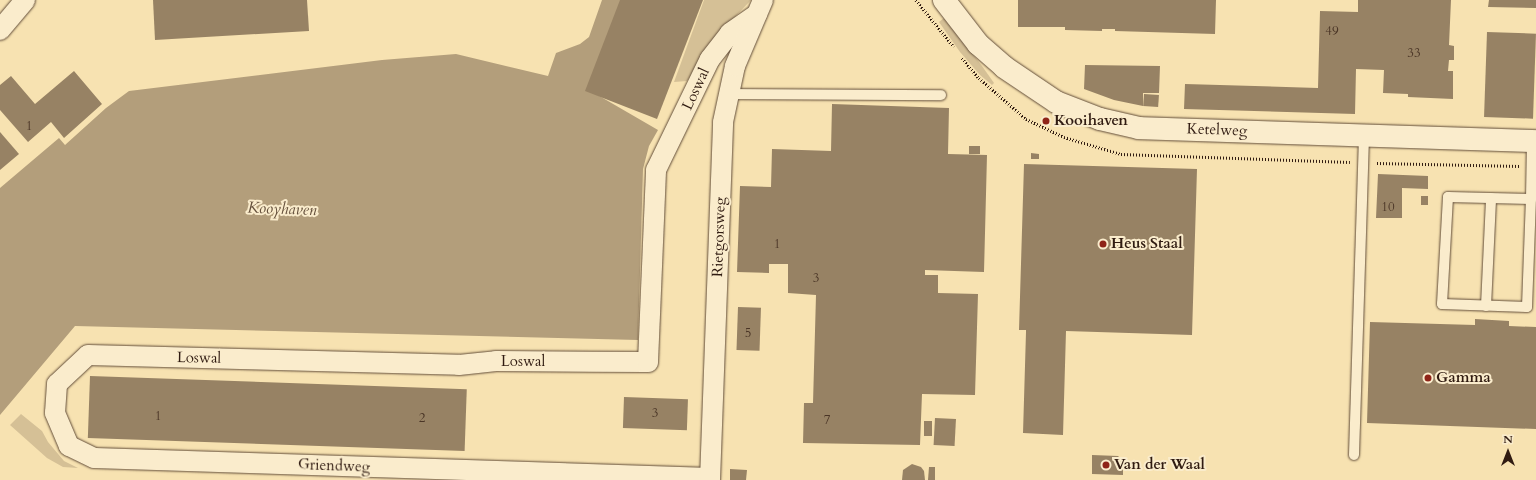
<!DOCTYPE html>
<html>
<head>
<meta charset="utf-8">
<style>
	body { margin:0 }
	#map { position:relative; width:1536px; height:480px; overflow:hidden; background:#f7e2b1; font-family:Cardo,serif }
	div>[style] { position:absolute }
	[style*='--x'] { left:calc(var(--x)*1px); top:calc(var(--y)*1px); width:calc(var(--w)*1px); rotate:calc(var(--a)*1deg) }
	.green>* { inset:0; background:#d5c096 }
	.water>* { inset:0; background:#b39e7b }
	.building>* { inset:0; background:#978264; transform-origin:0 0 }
	.path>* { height:2.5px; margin-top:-1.25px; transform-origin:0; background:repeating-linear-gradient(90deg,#301b11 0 1px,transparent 0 3px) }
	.roads { filter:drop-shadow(0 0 1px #624d39) drop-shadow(0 0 1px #624d39) }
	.lane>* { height:10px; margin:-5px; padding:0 5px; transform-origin:5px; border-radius:5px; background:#faeccc }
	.street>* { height:20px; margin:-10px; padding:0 10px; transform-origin:10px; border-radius:10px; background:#faeccc }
	.secondary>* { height:22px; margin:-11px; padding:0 11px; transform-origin:11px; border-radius:11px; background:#faeccc }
	.dots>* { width:11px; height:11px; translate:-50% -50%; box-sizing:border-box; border:2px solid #faeccc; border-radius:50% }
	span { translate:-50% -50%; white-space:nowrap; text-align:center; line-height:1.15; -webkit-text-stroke:4px #faeccc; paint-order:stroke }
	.number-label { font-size:13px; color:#4a3526 }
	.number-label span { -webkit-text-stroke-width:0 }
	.street-label { font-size:15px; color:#301b11 }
	.poi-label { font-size:15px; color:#301b11; font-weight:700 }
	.left { translate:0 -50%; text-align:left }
	.water-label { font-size:16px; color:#644f3b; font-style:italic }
	.north { position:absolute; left:1488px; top:432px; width:40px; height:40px; -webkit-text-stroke:3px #faeccc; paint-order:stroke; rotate:0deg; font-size:11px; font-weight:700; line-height:16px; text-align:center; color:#301b11 }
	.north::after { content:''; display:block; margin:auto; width:14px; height:18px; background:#301b11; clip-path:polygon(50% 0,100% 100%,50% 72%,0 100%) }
</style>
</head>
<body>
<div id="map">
	<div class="green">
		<i style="clip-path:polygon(704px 0,751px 0,730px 22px,687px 81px,674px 82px)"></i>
		<i style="clip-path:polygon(944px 18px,982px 66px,994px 83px,992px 85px,980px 75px,960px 52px,939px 22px)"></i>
		<i style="clip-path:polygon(21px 414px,42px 431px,48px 442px,64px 461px,78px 468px,63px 467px,47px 458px,10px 425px)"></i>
	</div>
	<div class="water">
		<i style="clip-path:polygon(602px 0,623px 0,589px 90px,658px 130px,649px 146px,643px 169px,638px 340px,75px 326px,0 415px,0 188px,59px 138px,65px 145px,106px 108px,129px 91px,382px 60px,456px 54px,548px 76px,556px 53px,580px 44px,589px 37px)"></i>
	</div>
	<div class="building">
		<i style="clip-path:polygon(153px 0,307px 0,309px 31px,155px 40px)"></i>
		<i style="clip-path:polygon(620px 0,703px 0,657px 119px,585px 91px)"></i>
		<i style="clip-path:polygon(1018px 0,1216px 0,1215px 34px,1115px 31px,1115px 29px,1102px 29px,1102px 31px,1065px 30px,1065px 27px,1018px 27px)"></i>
		<i style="clip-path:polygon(1358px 0,1451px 0,1449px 45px,1454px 46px,1454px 60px,1449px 60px,1448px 71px,1453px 71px,1453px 99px,1408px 97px,1408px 94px,1383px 93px,1384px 70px,1356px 69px,1355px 114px,1184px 109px,1185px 84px,1318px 88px,1320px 11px,1358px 12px)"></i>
		<i style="clip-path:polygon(1489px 0,1536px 0,1536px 8px,1488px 7px)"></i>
		<i style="left:1487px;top:32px;width:49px;height:85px;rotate:2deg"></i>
		<i style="clip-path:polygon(1085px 65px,1160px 66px,1159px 93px,1143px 93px,1143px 106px,1114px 100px,1084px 89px)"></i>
		<i style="clip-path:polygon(74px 71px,102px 104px,64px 138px,51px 122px,28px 142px,0 110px,0 85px,11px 76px,35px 104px)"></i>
		<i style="left:1144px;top:94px;width:15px;height:12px;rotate:4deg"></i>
		<i style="clip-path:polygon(832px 104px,949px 108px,948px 154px,987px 155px,984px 272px,925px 270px,925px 275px,938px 275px,938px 293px,978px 294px,975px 395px,922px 394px,920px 445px,803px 443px,804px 403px,813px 403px,816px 295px,788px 293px,788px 264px,769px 264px,769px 273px,737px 272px,740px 186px,771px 187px,772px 149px,831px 151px)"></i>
		<i style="clip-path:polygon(0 132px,19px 154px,0 170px)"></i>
		<i style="left:969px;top:146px;width:11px;height:8px"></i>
		<i style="clip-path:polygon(1031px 153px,1039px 154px,1039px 159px,1031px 159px)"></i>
		<i style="clip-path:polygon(1024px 164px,1197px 169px,1192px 335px,1066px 331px,1063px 435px,1023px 433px,1026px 332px,1026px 330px,1019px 330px)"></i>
		<i style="clip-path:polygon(1378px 174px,1428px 176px,1428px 189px,1402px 188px,1402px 218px,1376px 218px)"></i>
		<i style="left:1421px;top:196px;width:7px;height:9px"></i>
		<i style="left:738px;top:307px;width:23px;height:43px;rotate:2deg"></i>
		<i style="clip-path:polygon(1475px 319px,1509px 321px,1509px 326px,1536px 327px,1536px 429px,1367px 423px,1370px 322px,1475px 325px)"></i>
		<i style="left:90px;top:376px;width:377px;height:62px;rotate:2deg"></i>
		<i style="left:624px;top:397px;width:64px;height:31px;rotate:2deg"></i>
		<i style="left:935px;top:418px;width:21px;height:27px;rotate:3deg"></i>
		<i style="left:924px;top:421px;width:8px;height:15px"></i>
		<i style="clip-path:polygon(1092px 455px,1118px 456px,1123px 461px,1123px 475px,1092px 474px)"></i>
		<i style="clip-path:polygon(912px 464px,921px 467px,924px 471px,925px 480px,902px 480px,903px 470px)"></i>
		<i style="clip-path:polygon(929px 467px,935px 467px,935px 480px,928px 480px)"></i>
		<i style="clip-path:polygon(730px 469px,747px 470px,746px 480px,730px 480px)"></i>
	</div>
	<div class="path">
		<i style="--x:916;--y:0;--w:60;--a:51"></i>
		<i style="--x:962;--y:58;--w:26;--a:50"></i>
		<i style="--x:979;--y:78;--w:62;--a:41.1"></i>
		<i style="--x:1026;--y:119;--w:42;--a:25.3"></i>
		<i style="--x:1064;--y:137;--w:59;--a:16.6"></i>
		<i style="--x:1121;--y:154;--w:229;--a:2"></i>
		<i style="--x:1377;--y:163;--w:143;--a:1.2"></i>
	</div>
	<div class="roads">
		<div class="lane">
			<i style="--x:728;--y:94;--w:213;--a:0.3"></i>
			<i style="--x:1531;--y:199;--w:83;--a:-178.6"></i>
			<i style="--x:1448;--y:197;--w:107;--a:93.2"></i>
			<i style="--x:1442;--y:304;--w:85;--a:2"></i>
			<i style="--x:1527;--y:307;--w:108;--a:-87.9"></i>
			<i style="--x:1531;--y:199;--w:58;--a:-89"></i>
			<i style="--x:1486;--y:306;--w:108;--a:-87.3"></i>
			<i style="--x:1354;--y:455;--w:320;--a:-88.2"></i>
		</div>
		<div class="street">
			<i style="--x:0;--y:30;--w:39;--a:-50"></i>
			<i style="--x:710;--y:478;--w:616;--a:-178.14"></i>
			<i style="--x:94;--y:458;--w:28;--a:-154"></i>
			<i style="--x:69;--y:446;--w:36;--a:-113"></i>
			<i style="--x:55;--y:413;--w:29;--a:-86"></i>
			<i style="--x:57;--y:384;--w:42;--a:-43.1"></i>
			<i style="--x:88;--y:355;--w:371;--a:1.5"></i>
			<i style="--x:459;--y:365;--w:37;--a:-6"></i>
			<i style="--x:496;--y:361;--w:152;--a:0.4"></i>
			<i style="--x:648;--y:362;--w:192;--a:-87.6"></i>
			<i style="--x:656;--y:170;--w:123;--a:-64.1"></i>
			<i style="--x:710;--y:59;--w:33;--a:-52"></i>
			<i style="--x:730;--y:33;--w:33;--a:-35"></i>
			<i style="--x:710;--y:480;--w:358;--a:-87.9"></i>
			<i style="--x:723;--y:122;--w:57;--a:-77.9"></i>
			<i style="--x:735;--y:66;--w:72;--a:-67"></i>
		</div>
		<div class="secondary">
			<i style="--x:944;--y:0;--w:56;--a:52.3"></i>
			<i style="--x:978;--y:44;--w:35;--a:41"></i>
			<i style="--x:1004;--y:67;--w:63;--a:33.9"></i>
			<i style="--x:1056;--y:102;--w:47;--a:21.1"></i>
			<i style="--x:1100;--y:119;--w:40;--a:13"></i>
			<i style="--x:1139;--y:128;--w:397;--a:1.9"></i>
		</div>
	</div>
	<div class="dots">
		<i style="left:1046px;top:121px;background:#8f2418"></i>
		<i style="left:1103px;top:244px;background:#8f2418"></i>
		<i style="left:1428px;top:378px;background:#8f2418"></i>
		<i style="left:1106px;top:465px;background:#8f2418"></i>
	</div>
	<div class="number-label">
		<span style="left:1332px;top:31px">49</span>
		<span style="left:1414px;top:53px">33</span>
		<span style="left:29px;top:126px">1</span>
		<span style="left:1388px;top:207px">10</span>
		<span style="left:777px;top:244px">1</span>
		<span style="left:816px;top:278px">3</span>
		<span style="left:748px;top:333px">5</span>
		<span style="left:655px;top:413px">3</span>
		<span style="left:158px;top:416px">1</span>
		<span style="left:422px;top:418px">2</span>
		<span style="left:827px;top:420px">7</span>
	</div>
	<div class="street-label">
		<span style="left:696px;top:89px;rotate:-65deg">Loswal</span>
		<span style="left:1217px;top:130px;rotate:2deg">Ketelweg</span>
		<span style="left:719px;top:237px;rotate:-88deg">Rietgorsweg</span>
		<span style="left:199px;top:358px;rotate:1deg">Loswal</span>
		<span style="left:523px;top:362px">Loswal</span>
		<span style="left:334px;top:466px;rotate:2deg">Griendweg</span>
	</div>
	<div class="poi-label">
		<span class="left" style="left:1054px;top:121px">Kooihaven</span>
		<span class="left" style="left:1111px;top:244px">Heus Staal</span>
		<span class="left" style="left:1436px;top:378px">Gamma</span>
		<span class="left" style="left:1114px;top:465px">Van der Waal</span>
	</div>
	<div class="water-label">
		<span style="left:282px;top:209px;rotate:2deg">Kooyhaven</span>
	</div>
	<div class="north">N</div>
</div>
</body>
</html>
